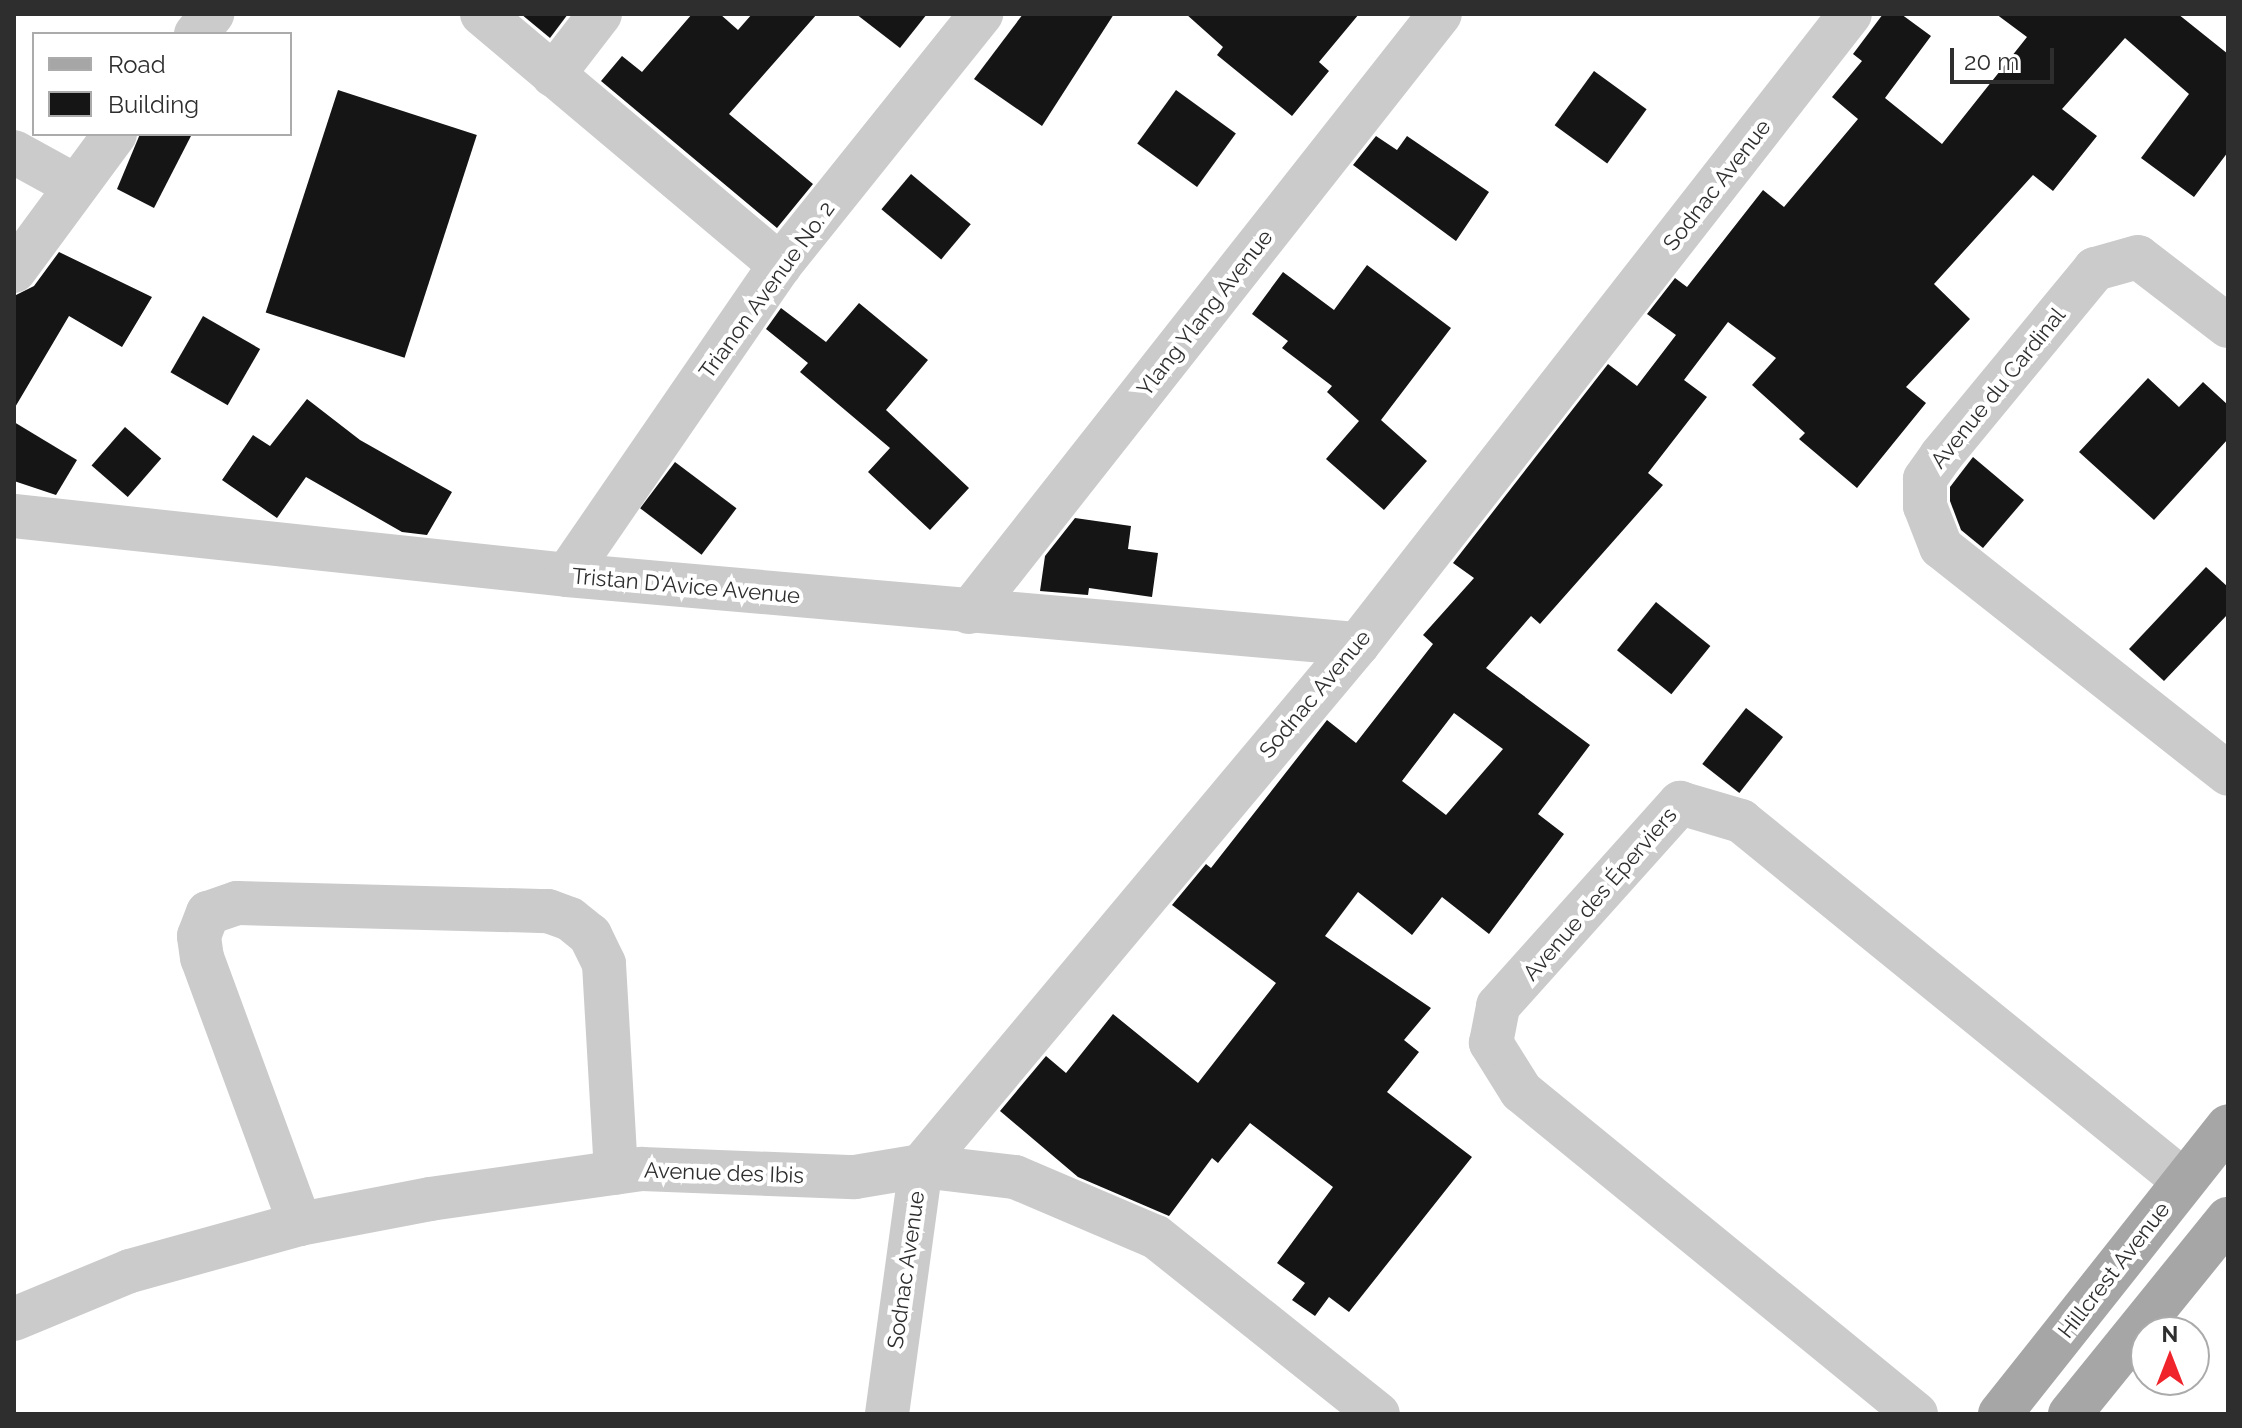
<!DOCTYPE html>
<html>
<head>
<meta charset="utf-8">
<style>
	body { margin:0 }
	#map { position:relative; width:2242px; height:1428px; overflow:hidden; background:#fff; font-family:Raleway,sans-serif }
	div>[style] { position:absolute }
	[style*='--x'] { left:calc(var(--x)*1px); top:calc(var(--y)*1px); width:calc(var(--w)*1px); rotate:calc(var(--a)*1deg) }
	.building>* { inset:0; background:#151515; transform-origin:0 0 }
	.minor>* { height:44px; margin:-22px; padding:0 22px; transform-origin:22px; border-radius:22px; background:#cbcbcb }
	.major>* { height:44px; margin:-22px; padding:0 22px; transform-origin:22px; border-radius:22px; background:#a6a6a6 }
	span { translate:-50% -50%; white-space:nowrap; text-align:center; line-height:1.15; -webkit-text-stroke:8px #fff; paint-order:stroke }
	.street-label { font-size:22px; color:#2e2e2e }
	.frame { position:absolute; inset:0; border:16px solid #2e2e2e; pointer-events:none }
	.legend { position:absolute; left:32px; top:32px; width:260px; height:104px; box-sizing:border-box; background:#fff; border:2px solid #ababab; margin:0; padding:10px 14px; list-style:none; font-size:24px; color:#2e2e2e }
	.legend li { display:flex; align-items:center; gap:16px; height:40px }
	.legend b { width:40px; border:2px solid #ababab }
	.north { position:absolute; left:2130px; top:1316px; width:80px; height:80px; box-sizing:border-box; background:#fff; border:2px solid #ababab; border-radius:50%; rotate:0deg; font-size:22px; font-weight:700; line-height:32px; text-align:center; color:#2e2e2e }
	.north::after { content:''; display:block; margin:auto; width:28px; height:36px; background:#f0242b; clip-path:polygon(50% 0,100% 100%,50% 72%,0 100%) }
	.scale { position:absolute; left:1950px; top:48px; width:104px; height:36px; box-sizing:border-box; border:4px solid #2e2e2e; border-top:0; padding-left:10px; font-size:24px; line-height:28px; white-space:nowrap; color:#2e2e2e; -webkit-text-stroke:6px #fff; paint-order:stroke }
</style>
</head>
<body>
<div id="map">
	<div class="building">
		<i style="clip-path:polygon(521px 14px,568px 14px,550px 38px)"></i>
		<i style="clip-path:polygon(692px 14px,720px 14px,738px 30px,752px 14px,817px 14px,729px 114px,813px 184px,777px 228px,601px 81px,622px 56px,642px 72px)"></i>
		<i style="clip-path:polygon(856px 14px,927px 14px,900px 48px)"></i>
		<i style="clip-path:polygon(1023px 14px,1114px 14px,1042px 126px,974px 79px)"></i>
		<i style="clip-path:polygon(1186px 14px,1359px 14px,1319px 62px,1329px 71px,1292px 116px,1217px 55px,1223px 47px)"></i>
		<i style="clip-path:polygon(evenodd,1883px 14px,1901px 14px,1931px 36px,1885px 98px,1942px 144px,2027px 37px,1996px 14px,2178px 14px,2228px 54px,2228px 152px,2194px 197px,2141px 158px,2189px 94px,2125px 38px,2062px 109px,2097px 136px,2053px 191px,2033px 175px,1934px 284px,1970px 319px,1906px 387px,1926px 403px,1857px 488px,1799px 439px,1805px 433px,1752px 385px,1776px 358px,1728px 322px,1684px 380px,1707px 397px,1648px 473px,1663px 485px,1540px 624px,1531px 616px,1486px 668px,1590px 745px,1538px 814px,1564px 834px,1489px 934px,1442px 897px,1412px 935px,1358px 892px,1325px 936px,1431px 1008px,1404px 1040px,1419px 1052px,1387px 1092px,1472px 1157px,1349px 1312px,1329px 1297px,1315px 1316px,1292px 1300px,1305px 1283px,1277px 1263px,1333px 1187px,1250px 1123px,1218px 1163px,1212px 1158px,1169px 1216px,1078px 1177px,1000px 1111px,1046px 1056px,1066px 1073px,1113px 1014px,1198px 1083px,1276px 983px,1172px 905px,1206px 864px,1211px 868px,1327px 720px,1356px 743px,1433px 644px,1423px 635px,1474px 578px,1453px 563px,1608px 364px,1637px 386px,1676px 335px,1647px 314px,1675px 278px,1687px 287px,1763px 190px,1784px 207px,1858px 119px,1832px 97px,1862px 61px,1853px 54px,1883px 14px,1454px 713px,1503px 749px,1446px 815px,1402px 781px,1454px 713px)"></i>
		<i style="left:1594px;top:71px;width:65px;height:67px;rotate:36deg"></i>
		<i style="left:338px;top:90px;width:146px;height:234px;rotate:18deg"></i>
		<i style="left:1176px;top:90px;width:74px;height:66px;rotate:36deg"></i>
		<i style="clip-path:polygon(140px 134px,192px 134px,154px 208px,117px 189px)"></i>
		<i style="clip-path:polygon(1376px 136px,1397px 150px,1407px 136px,1489px 192px,1456px 241px,1353px 165px)"></i>
		<i style="left:911px;top:174px;width:78px;height:46px;rotate:40deg"></i>
		<i style="clip-path:polygon(59px 252px,152px 297px,122px 347px,69px 316px,14px 409px,14px 296px,34px 286px)"></i>
		<i style="clip-path:polygon(1367px 265px,1451px 328px,1381px 420px,1427px 461px,1384px 510px,1326px 459px,1359px 421px,1327px 392px,1332px 386px,1282px 348px,1288px 341px,1252px 314px,1283px 272px,1334px 310px)"></i>
		<i style="clip-path:polygon(859px 303px,928px 360px,886px 410px,969px 488px,930px 530px,868px 472px,890px 448px,800px 372px,808px 363px,766px 329px,781px 308px,826px 342px)"></i>
		<i style="left:203px;top:316px;width:66px;height:65px;rotate:30deg"></i>
		<i style="clip-path:polygon(2148px 378px,2179px 407px,2203px 382px,2228px 405px,2228px 439px,2154px 520px,2079px 452px)"></i>
		<i style="clip-path:polygon(307px 399px,360px 440px,452px 492px,427px 535px,402px 532px,306px 477px,277px 518px,222px 480px,253px 435px,270px 446px)"></i>
		<i style="clip-path:polygon(14px 422px,77px 460px,56px 495px,14px 481px)"></i>
		<i style="left:125px;top:427px;width:48px;height:51px;rotate:41deg"></i>
		<i style="clip-path:polygon(1973px 457px,2024px 500px,1983px 548px,1961px 530px,1950px 501px,1950px 487px)"></i>
		<i style="left:675px;top:462px;width:77px;height:58px;rotate:37deg"></i>
		<i style="clip-path:polygon(1075px 518px,1131px 526px,1128px 549px,1158px 553px,1152px 597px,1089px 588px,1088px 595px,1040px 591px,1045px 556px)"></i>
		<i style="clip-path:polygon(2206px 567px,2228px 587px,2228px 614px,2164px 681px,2129px 649px)"></i>
		<i style="left:1656px;top:602px;width:70px;height:62px;rotate:39deg"></i>
		<i style="left:1746px;top:708px;width:47px;height:71px;rotate:38deg"></i>
	</div>
	<div class="minor">
		<i style="--x:482;--y:14;--w:390;--a:40.1"></i>
		<i style="--x:196;--y:34;--w:26;--a:-51"></i>
		<i style="--x:553;--y:75;--w:77;--a:-52.4"></i>
		<i style="--x:14;--y:152;--w:68;--a:28.8"></i>
		<i style="--x:14;--y:271;--w:170;--a:-53.6"></i>
		<i style="--x:2228;--y:326;--w:113;--a:-142.5"></i>
		<i style="--x:2138;--y:257;--w:45;--a:164.4"></i>
		<i style="--x:2095;--y:269;--w:242;--a:129.5"></i>
		<i style="--x:1941;--y:456;--w:28;--a:125"></i>
		<i style="--x:1925;--y:479;--w:27;--a:90"></i>
		<i style="--x:1925;--y:506;--w:44;--a:68.7"></i>
		<i style="--x:1941;--y:547;--w:366;--a:38.3"></i>
		<i style="--x:14;--y:516;--w:556;--a:6.09"></i>
		<i style="--x:567;--y:575;--w:794;--a:4.99"></i>
		<i style="--x:567;--y:575;--w:376;--a:-55.5"></i>
		<i style="--x:780;--y:265;--w:322;--a:-51.3"></i>
		<i style="--x:969;--y:612;--w:761;--a:-51.78"></i>
		<i style="--x:300;--y:1224;--w:283;--a:-110.2"></i>
		<i style="--x:202;--y:958;--w:22;--a:-98"></i>
		<i style="--x:199;--y:936;--w:25;--a:-69"></i>
		<i style="--x:208;--y:913;--w:31;--a:-19"></i>
		<i style="--x:237;--y:903;--w:311;--a:1.5"></i>
		<i style="--x:548;--y:911;--w:23;--a:20"></i>
		<i style="--x:570;--y:919;--w:26;--a:39"></i>
		<i style="--x:590;--y:935;--w:32;--a:64"></i>
		<i style="--x:604;--y:964;--w:209;--a:86.7"></i>
		<i style="--x:14;--y:1319;--w:126;--a:-22.5"></i>
		<i style="--x:130;--y:1271;--w:176;--a:-15.5"></i>
		<i style="--x:300;--y:1224;--w:132;--a:-10.9"></i>
		<i style="--x:430;--y:1199;--w:214;--a:-8.1"></i>
		<i style="--x:642;--y:1169;--w:213;--a:2.2"></i>
		<i style="--x:855;--y:1177;--w:67;--a:-9.5"></i>
		<i style="--x:921;--y:1166;--w:95;--a:6.7"></i>
		<i style="--x:1015;--y:1177;--w:153;--a:23.1"></i>
		<i style="--x:1156;--y:1237;--w:284;--a:38.6"></i>
		<i style="--x:887;--y:1414;--w:250;--a:-82.2"></i>
		<i style="--x:921;--y:1166;--w:681;--a:-50.07"></i>
		<i style="--x:1358;--y:644;--w:799;--a:-52.01"></i>
		<i style="--x:1916;--y:1414;--w:510;--a:-140.73"></i>
		<i style="--x:1521;--y:1091;--w:57;--a:-122"></i>
		<i style="--x:1491;--y:1043;--w:38;--a:-79"></i>
		<i style="--x:1498;--y:1006;--w:273;--a:-48.1"></i>
		<i style="--x:1680;--y:803;--w:64;--a:16.4"></i>
		<i style="--x:1741;--y:821;--w:571;--a:39.1"></i>
	</div>
	<div class="major">
		<i style="--x:2000;--y:1414;--w:367;--a:-51.6"></i>
		<i style="--x:2070;--y:1414;--w:251;--a:-51"></i>
	</div>
	<div class="street-label">
		<span style="left:1717px;top:185px;rotate:-52deg">Sodnac Avenue</span>
		<span style="left:767px;top:290px;rotate:-54deg">Trianon Avenue No. 2</span>
		<span style="left:1205px;top:313px;rotate:-52deg">Ylang Ylang Avenue</span>
		<span style="left:1998px;top:388px;rotate:-51deg">Avenue du Cardinal</span>
		<span style="left:686px;top:586px;rotate:5deg">Tristan D'Avice Avenue</span>
		<span style="left:1315px;top:694px;rotate:-50deg">Sodnac Avenue</span>
		<span style="left:1600px;top:894px;rotate:-49deg">Avenue des Éperviers</span>
		<span style="left:724px;top:1173px;rotate:2deg">Avenue des Ibis</span>
		<span style="left:906px;top:1270px;rotate:-82deg">Sodnac Avenue</span>
		<span style="left:2114px;top:1270px;rotate:-52deg">Hillcrest Avenue</span>
	</div>
	<div class="frame"></div>
	<ul class="legend">
	<li><b style="height:10px;background:#a6a6a6"></b>Road</li>
	<li><b style="height:22px;background:#151515"></b>Building</li>
	</ul>
	<div class="north">N</div>
	<div class="scale">20 m</div>
</div>
</body>
</html>
